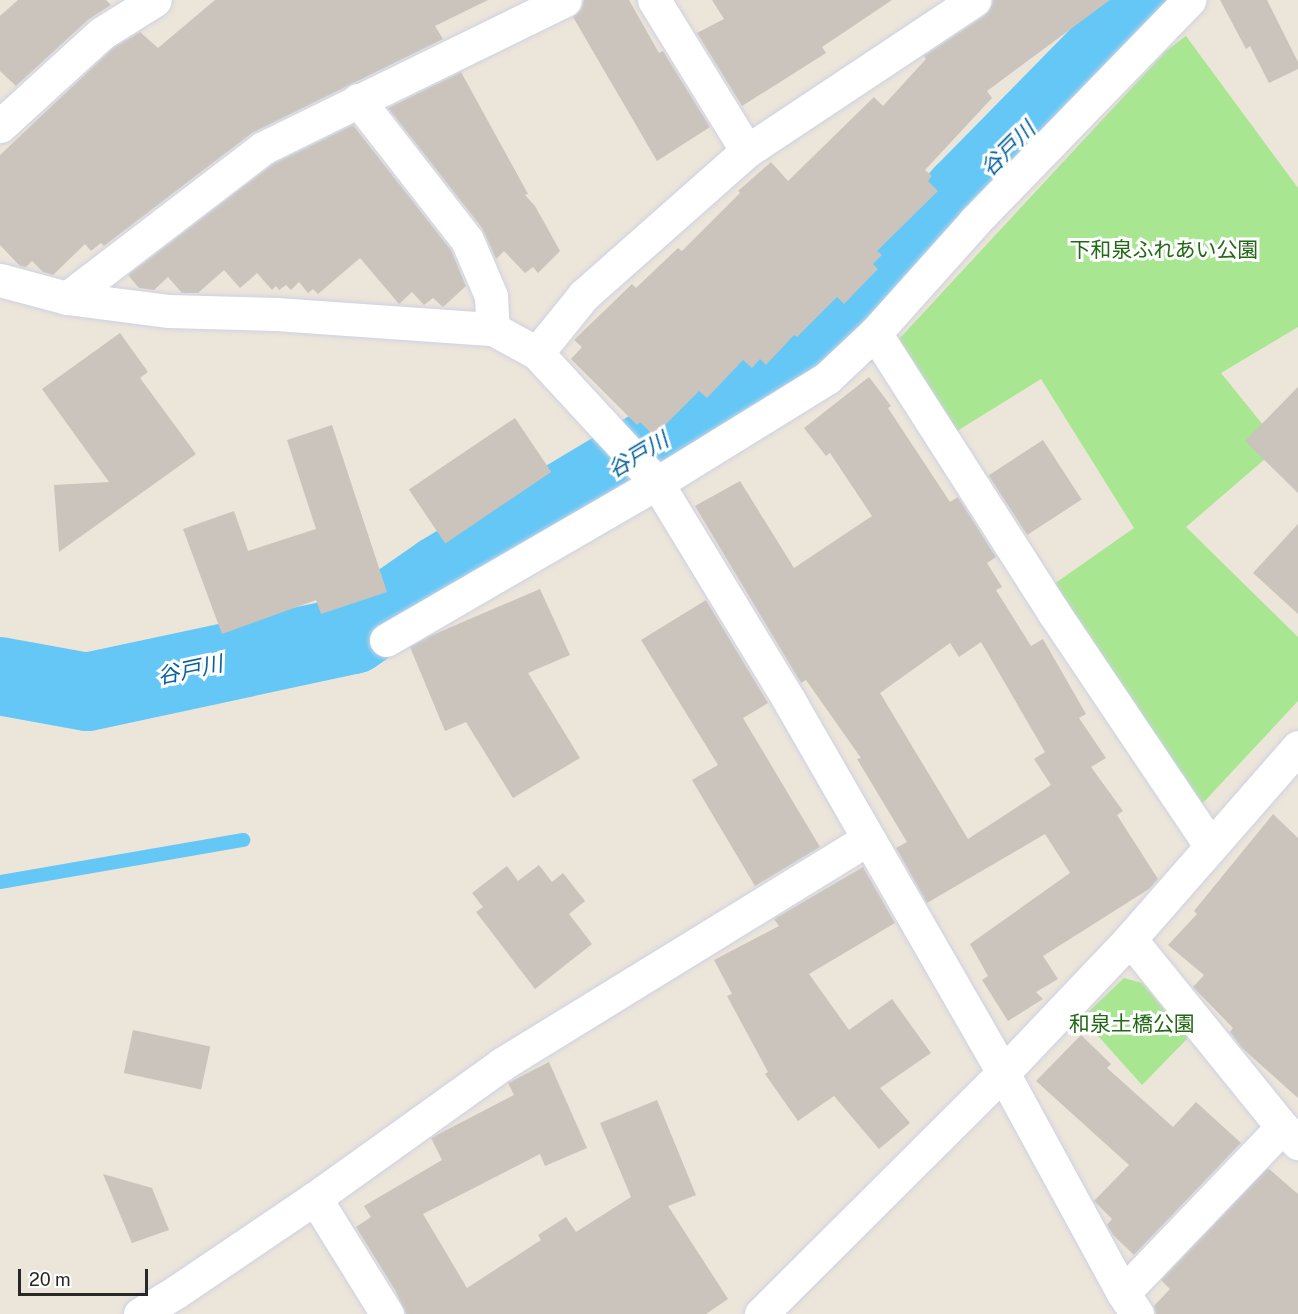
<!DOCTYPE html>
<html>
<head>
<meta charset="utf-8">
<style>
	body { margin:0 }
	#map { position:relative; width:1298px; height:1314px; overflow:hidden; background:#ece5d9; font-family:"Public Sans","Noto Sans JP",sans-serif }
	div>[style] { position:absolute }
	[style*='--x'] { left:calc(var(--x)*1px); top:calc(var(--y)*1px); width:calc(var(--w)*1px); rotate:calc(var(--a)*1deg) }
	.green>* { inset:0; background:#a9e691 }
	.stream>* { height:14px; margin:-7px; padding:0 7px; transform-origin:7px; border-radius:7px; background:#64c7f6 }
	.river>* { height:78px; margin:-39px; padding:0 39px; transform-origin:39px; border-radius:39px; background:#64c7f6 }
	.building>* { inset:0; background:#cac4bc; transform-origin:0 0 }
	.roads { filter:drop-shadow(0 0 2px #ced1e3) drop-shadow(0 0 2px #ced1e3) }
	.minor>* { height:33px; margin:-16.5px; padding:0 16.5px; transform-origin:16.5px; border-radius:16.5px; background:#fff }
	span { translate:-50% -50%; white-space:nowrap; text-align:center; line-height:1.15; -webkit-text-stroke:6px #fff; paint-order:stroke }
	.park-label { font-size:21px; color:#226915 }
	.water-label { font-size:22px; color:#05629f; font-style:italic }
	.scale { position:absolute; left:18px; top:1269px; width:130px; height:27px; box-sizing:border-box; border:3px solid #282828; border-top:0; padding-left:8px; font-size:18px; line-height:21px; white-space:nowrap; color:#282828; -webkit-text-stroke:4px #fff; paint-order:stroke }
</style>
</head>
<body>
<div id="map">
	<div class="green">
		<i style="clip-path:polygon(1186px 36px,1298px 188px,1298px 327px,1221px 373px,1280px 446px,1186px 527px,1298px 637px,1298px 701px,1201px 805px,1054px 584px,1134px 528px,1041px 379px,957px 431px,899px 339px,1167px 50px)"></i>
		<i style="clip-path:polygon(1124px 978px,1142px 983px,1188px 1038px,1142px 1085px,1082px 1018px)"></i>
	</div>
	<div class="stream">
		<i style="--x:0;--y:882;--w:247;--a:-9.8"></i>
	</div>
	<div class="river">
		<i style="--x:0;--y:676;--w:88;--a:10.4"></i>
		<i style="--x:87;--y:692;--w:272;--a:-12.1"></i>
		<i style="--x:353;--y:635;--w:107;--a:-34.7"></i>
		<i style="--x:441;--y:574;--w:475;--a:-30.9"></i>
		<i style="--x:848;--y:330;--w:178;--a:-49.8"></i>
		<i style="--x:963;--y:194;--w:252;--a:-45.5"></i>
		<i style="--x:1140;--y:14;--w:23;--a:-38"></i>
	</div>
	<div class="building">
		<i style="clip-path:polygon(18px 0,106px 0,111px 5px,89px 19px,16px 86px,0 71px,0 16px)"></i>
		<i style="clip-path:polygon(215px 0,488px 0,435px 26px,443px 39px,252px 133px,104px 246px,101px 243px,91px 251px,85px 244px,53px 275px,43px 272px,32px 261px,26px 267px,20px 266px,0 245px,0 155px,113px 48px,140px 32px,158px 48px)"></i>
		<i style="clip-path:polygon(584px 0,629px 0,659px 53px,663px 51px,710px 127px,657px 161px,573px 17px,581px 10px)"></i>
		<i style="clip-path:polygon(712px 0,892px 0,822px 47px,826px 53px,742px 106px,697px 33px,724px 19px)"></i>
		<i style="clip-path:polygon(993px 0,1110px 0,987px 91px,992px 98px,925px 170px,932px 176px,928px 181px,938px 191px,877px 251px,882px 255px,873px 264px,878px 269px,844px 304px,837px 297px,797px 337px,794px 335px,766px 365px,760px 359px,752px 368px,743px 360px,707px 398px,699px 391px,654px 436px,640px 422px,637px 425px,571px 359px,582px 347px,574px 340px,632px 284px,636px 288px,678px 248px,682px 251px,740px 193px,738px 191px,771px 162px,788px 181px,874px 97px,883px 106px,926px 59px,924px 56px,984px 16px,990px 9px)"></i>
		<i style="clip-path:polygon(1220px 0,1267px 0,1298px 62px,1298px 69px,1269px 83px,1250px 46px,1246px 49px)"></i>
		<i style="clip-path:polygon(461px 72px,528px 194px,525px 195px,535px 206px,560px 251px,538px 273px,533px 267px,525px 273px,504px 251px,496px 259px,482px 228px,388px 108px)"></i>
		<i style="clip-path:polygon(353px 125px,451px 250px,466px 286px,443px 307px,433px 298px,424px 305px,412px 292px,399px 304px,360px 258px,318px 294px,313px 289px,308px 293px,299px 282px,291px 290px,286px 285px,279px 290px,276px 286px,272px 290px,257px 273px,240px 288px,224px 270px,198px 293px,182px 293px,168px 277px,154px 290px,139px 288px,128px 275px,273px 164px)"></i>
		<i style="clip-path:polygon(120px 333px,148px 372px,140px 378px,196px 454px,59px 552px,54px 485px,109px 482px,42px 389px)"></i>
		<i style="clip-path:polygon(evenodd,869px 377px,891px 406px,888px 408px,950px 502px,958px 497px,996px 557px,987px 563px,1002px 587px,996px 590px,1031px 646px,1043px 639px,1086px 714px,1079px 718px,1106px 758px,1091px 767px,1123px 811px,1117px 815px,1158px 879px,1149px 889px,1043px 956px,1058px 979px,1036px 992px,1043px 999px,1008px 1021px,982px 980px,988px 976px,970px 944px,1070px 873px,1045px 834px,927px 903px,896px 848px,907px 842px,857px 759px,861px 758px,806px 680px,801px 683px,695px 506px,740px 481px,794px 568px,872px 516px,830px 453px,826px 456px,804px 428px,869px 377px,981px 642px,1045px 752px,1034px 759px,1051px 785px,968px 839px,880px 693px,950px 643px,959px 657px,981px 642px)"></i>
		<i style="clip-path:polygon(1298px 387px,1298px 493px,1245px 441px)"></i>
		<i style="left:515px;top:418px;width:65px;height:128px;rotate:56deg"></i>
		<i style="clip-path:polygon(332px 425px,387px 592px,321px 614px,316px 600px,222px 634px,183px 529px,234px 511px,248px 551px,316px 529px,287px 440px)"></i>
		<i style="left:1043px;top:440px;width:71px;height:65px;rotate:57deg"></i>
		<i style="clip-path:polygon(1298px 524px,1298px 614px,1253px 573px)"></i>
		<i style="clip-path:polygon(540px 589px,570px 655px,528px 673px,580px 758px,513px 798px,466px 722px,445px 731px,410px 647px,430px 636px)"></i>
		<i style="clip-path:polygon(706px 600px,768px 703px,743px 718px,820px 847px,755px 886px,692px 780px,718px 765px,641px 640px)"></i>
		<i style="clip-path:polygon(1273px 814px,1298px 838px,1298px 1098px,1242px 1048px,1230px 1032px,1233px 1028px,1193px 987px,1204px 975px,1168px 945px,1197px 914px,1194px 911px)"></i>
		<i style="clip-path:polygon(539px 865px,552px 882px,563px 873px,585px 901px,569px 914px,592px 944px,535px 989px,476px 912px,483px 907px,472px 893px,507px 866px,518px 881px)"></i>
		<i style="clip-path:polygon(863px 867px,895px 923px,809px 974px,849px 1030px,892px 999px,931px 1053px,880px 1088px,910px 1123px,879px 1149px,834px 1096px,798px 1121px,765px 1074px,768px 1072px,727px 996px,732px 994px,714px 960px,779px 926px,774px 919px)"></i>
		<i style="left:133px;top:1030px;width:79px;height:44px;rotate:12deg"></i>
		<i style="clip-path:polygon(1081px 1035px,1111px 1064px,1107px 1068px,1173px 1127px,1196px 1102px,1241px 1143px,1134px 1255px,1113px 1235px,1107px 1225px,1112px 1219px,1094px 1201px,1129px 1165px,1036px 1081px)"></i>
		<i style="clip-path:polygon(549px 1062px,587px 1148px,545px 1166px,540px 1154px,423px 1214px,467px 1288px,541px 1240px,538px 1235px,566px 1217px,576px 1232px,631px 1197px,600px 1123px,657px 1100px,696px 1195px,668px 1206px,728px 1299px,706px 1314px,406px 1314px,395px 1290px,356px 1227px,371px 1217px,364px 1206px,442px 1160px,431px 1138px,514px 1095px,508px 1083px)"></i>
		<i style="clip-path:polygon(1268px 1168px,1298px 1194px,1298px 1314px,1156px 1314px,1154px 1306px,1170px 1289px,1161px 1280px)"></i>
		<i style="clip-path:polygon(103px 1174px,152px 1188px,169px 1230px,132px 1243px)"></i>
	</div>
	<div class="roads">
		<div class="minor">
			<i style="--x:654;--y:0;--w:177;--a:58.4"></i>
			<i style="--x:358;--y:100;--w:177;--a:52.1"></i>
			<i style="--x:467;--y:240;--w:61;--a:66.8"></i>
			<i style="--x:491;--y:296;--w:33;--a:87"></i>
			<i style="--x:0;--y:126;--w:138;--a:-42.4"></i>
			<i style="--x:102;--y:33;--w:62;--a:-31.9"></i>
			<i style="--x:0;--y:280;--w:69;--a:15"></i>
			<i style="--x:67;--y:298;--w:103;--a:7.3"></i>
			<i style="--x:169;--y:311;--w:107;--a:1.6"></i>
			<i style="--x:276;--y:314;--w:218;--a:4"></i>
			<i style="--x:493;--y:329;--w:50;--a:28.6"></i>
			<i style="--x:537;--y:353;--w:177;--a:47.3"></i>
			<i style="--x:657;--y:483;--w:256;--a:58.7"></i>
			<i style="--x:790;--y:702;--w:428;--a:60.1"></i>
			<i style="--x:1003;--y:1073;--w:251;--a:61.4"></i>
			<i style="--x:1123;--y:1293;--w:25;--a:56"></i>
			<i style="--x:67;--y:298;--w:247;--a:-37.4"></i>
			<i style="--x:263;--y:148;--w:336;--a:-26.1"></i>
			<i style="--x:875;--y:333;--w:332;--a:57.4"></i>
			<i style="--x:1054;--y:613;--w:280;--a:56.1"></i>
			<i style="--x:537;--y:353;--w:75;--a:-51"></i>
			<i style="--x:584;--y:295;--w:217;--a:-41.5"></i>
			<i style="--x:747;--y:151;--w:273;--a:-33.6"></i>
			<i style="--x:386;--y:640;--w:313;--a:-30.1"></i>
			<i style="--x:657;--y:483;--w:200;--a:-31.7"></i>
			<i style="--x:827;--y:378;--w:66;--a:-43.2"></i>
			<i style="--x:875;--y:333;--w:150;--a:-48.2"></i>
			<i style="--x:975;--y:221;--w:308;--a:-45.9"></i>
			<i style="--x:1130;--y:939;--w:242;--a:51"></i>
			<i style="--x:1282;--y:1127;--w:23;--a:45"></i>
			<i style="--x:315;--y:1198;--w:137;--a:58.2"></i>
			<i style="--x:1123;--y:1293;--w:230;--a:-46.2"></i>
			<i style="--x:140;--y:1314;--w:42;--a:-31.4"></i>
			<i style="--x:176;--y:1292;--w:168;--a:-34.1"></i>
			<i style="--x:315;--y:1198;--w:230;--a:-35.6"></i>
			<i style="--x:502;--y:1064;--w:430;--a:-31.6"></i>
			<i style="--x:761;--y:1314;--w:342;--a:-44.9"></i>
			<i style="--x:1003;--y:1073;--w:185;--a:-46.5"></i>
			<i style="--x:1130;--y:939;--w:255;--a:-48.8"></i>
		</div>
	</div>
	<div class="park-label">
		<span style="left:1164px;top:250px">下和泉ふれあい公園</span>
		<span style="left:1132px;top:1024px">和泉土橋公園</span>
	</div>
	<div class="water-label">
		<span style="left:1008px;top:149px;rotate:-45deg">谷戸川</span>
		<span style="left:638px;top:455px;rotate:-31deg">谷戸川</span>
		<span style="left:190px;top:670px;rotate:-12deg">谷戸川</span>
	</div>
	<div class="scale">20 m</div>
</div>
</body>
</html>
